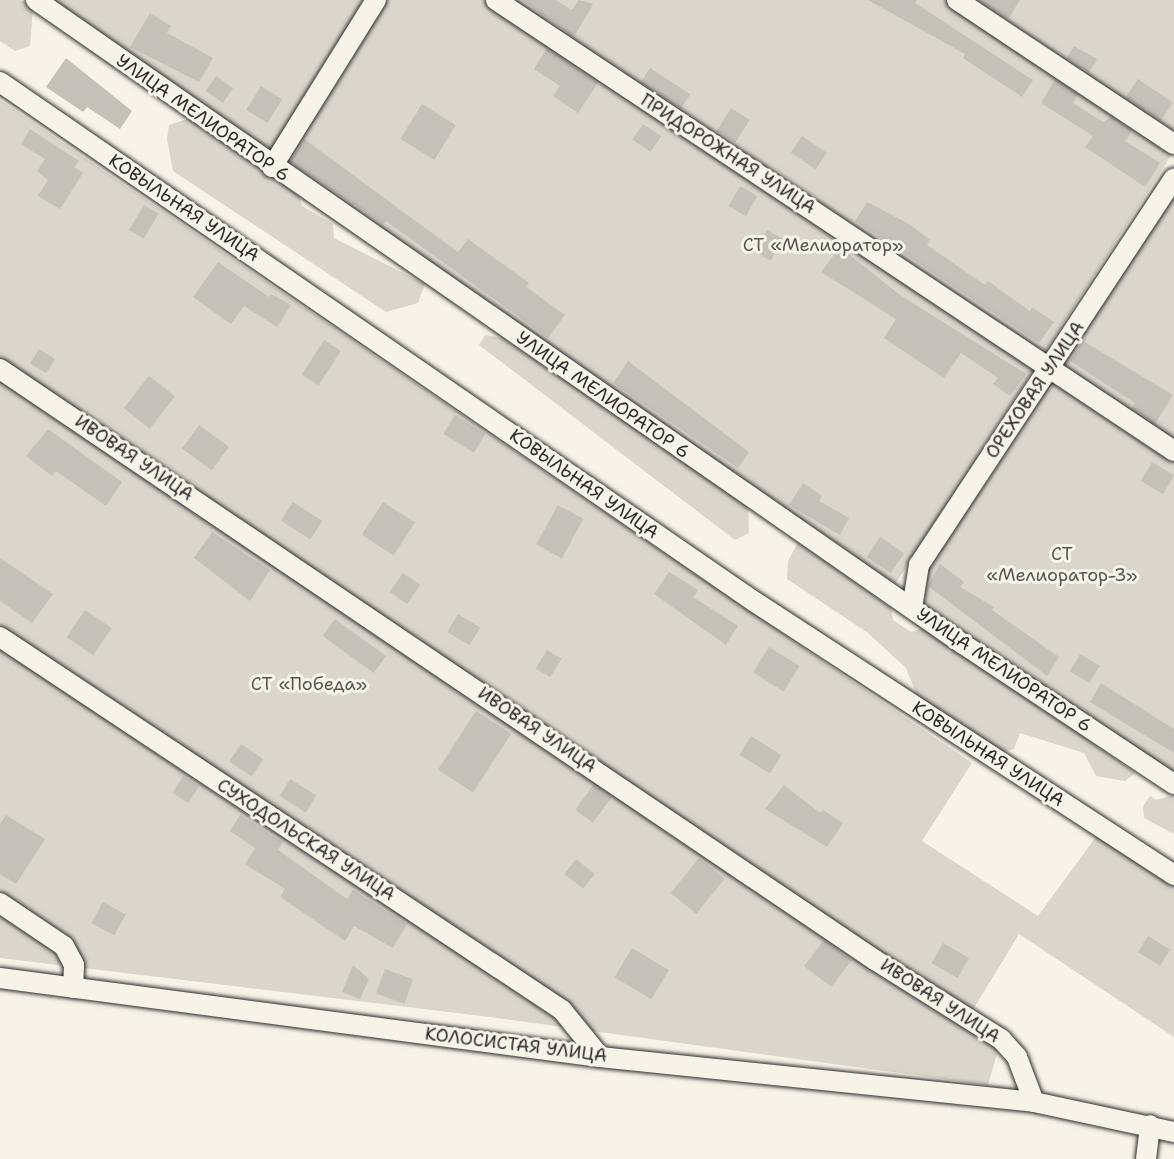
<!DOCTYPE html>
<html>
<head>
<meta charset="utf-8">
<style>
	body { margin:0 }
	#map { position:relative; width:1174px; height:1159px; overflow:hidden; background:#f7f3e8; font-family:"Shantell Sans",sans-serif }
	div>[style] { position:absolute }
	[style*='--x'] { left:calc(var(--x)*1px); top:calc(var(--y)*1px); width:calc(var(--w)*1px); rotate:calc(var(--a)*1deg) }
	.green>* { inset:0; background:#dad6cc }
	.building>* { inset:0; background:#c4c1b9; transform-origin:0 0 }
	.roads { filter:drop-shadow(0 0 2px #2b2b2b) drop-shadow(0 0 2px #2b2b2b) }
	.street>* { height:20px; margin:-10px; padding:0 10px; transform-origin:10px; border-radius:10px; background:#f7f3e8 }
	span { translate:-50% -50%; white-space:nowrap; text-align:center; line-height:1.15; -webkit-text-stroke:6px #f7f3e8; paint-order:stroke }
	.street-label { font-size:18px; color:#2b2b2b }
	.park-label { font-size:18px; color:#575653 }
</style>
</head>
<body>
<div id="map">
	<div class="green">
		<i style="clip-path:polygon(0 0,21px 0,33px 8px,30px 46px,15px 51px,0 41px)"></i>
		<i style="clip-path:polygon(44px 0,1174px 0,1174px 151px,894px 586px)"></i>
		<i style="clip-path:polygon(0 100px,972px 763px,922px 841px,1038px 916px,1098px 834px,1174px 886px,1174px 1037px,1019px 934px,963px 1026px,998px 1050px,988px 1085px,490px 1017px,0 958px)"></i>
		<i style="clip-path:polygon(190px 118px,299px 196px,302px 206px,333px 224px,334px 238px,425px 284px,418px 303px,386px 312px,173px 171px,167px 139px,169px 125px)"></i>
		<i style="clip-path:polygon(1174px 193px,1174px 777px,908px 596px)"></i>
		<i style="clip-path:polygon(485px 335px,502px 338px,748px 504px,749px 533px,735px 540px,479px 345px)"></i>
		<i style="clip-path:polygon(798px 542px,891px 608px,893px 620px,911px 632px,928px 626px,1135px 773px,1125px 781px,1096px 776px,1084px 753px,1020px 733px,1014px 749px,1002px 752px,919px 701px,906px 668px,868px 633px,787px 579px,788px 561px)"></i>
		<i style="clip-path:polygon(1174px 795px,1174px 834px,1144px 818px,1143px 806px,1150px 796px,1156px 800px)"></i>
	</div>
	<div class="building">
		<i style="clip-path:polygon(522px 0,555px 0,572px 10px,579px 0,593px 4px,574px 37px)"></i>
		<i style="clip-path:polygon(868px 0,917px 0,915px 3px,1033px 80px,1022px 97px,963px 58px,965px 54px)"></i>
		<i style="clip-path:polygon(979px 0,1020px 0,1008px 19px)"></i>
		<i style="clip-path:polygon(150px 13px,171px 26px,167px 33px,213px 58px,199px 82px,130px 47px)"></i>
		<i style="clip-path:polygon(1074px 46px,1097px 59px,1089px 73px,1067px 58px)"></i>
		<i style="clip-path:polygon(547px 48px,598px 83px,578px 113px,553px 96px,560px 86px,534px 69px)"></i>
		<i style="clip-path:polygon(66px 58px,132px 111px,120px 129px,87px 107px,83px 112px,46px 87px)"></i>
		<i style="left:650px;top:68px;width:48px;height:17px;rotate:33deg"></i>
		<i style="left:216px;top:76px;width:21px;height:18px;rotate:35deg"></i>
		<i style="clip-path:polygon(1055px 79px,1078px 94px,1073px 103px,1103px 122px,1112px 117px,1132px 131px,1125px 141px,1160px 163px,1145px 187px,1085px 147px,1093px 136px,1041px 103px)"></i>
		<i style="left:1138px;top:79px;width:42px;height:22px;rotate:34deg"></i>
		<i style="left:261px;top:86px;width:25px;height:28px;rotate:32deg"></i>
		<i style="left:422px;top:104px;width:40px;height:41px;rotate:32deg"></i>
		<i style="left:731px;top:108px;width:22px;height:27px;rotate:32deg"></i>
		<i style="left:643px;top:124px;width:22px;height:19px;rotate:34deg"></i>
		<i style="clip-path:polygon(30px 129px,79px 161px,74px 167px,83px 173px,60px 209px,38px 196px,48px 180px,37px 171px,45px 159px,21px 144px)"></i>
		<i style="left:802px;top:136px;width:30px;height:20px;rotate:34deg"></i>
		<i style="clip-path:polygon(304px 139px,458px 252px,468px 239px,529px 283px,526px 287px,565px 315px,548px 338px,386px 221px,383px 224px,290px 162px)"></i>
		<i style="left:740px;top:186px;width:20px;height:23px;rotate:30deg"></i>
		<i style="clip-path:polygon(867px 202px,909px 224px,930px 240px,927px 245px,985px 285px,988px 281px,1030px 311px,1032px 307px,1054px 322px,1039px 343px,855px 221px)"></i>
		<i style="left:144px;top:205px;width:17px;height:29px;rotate:31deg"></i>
		<i style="left:767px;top:230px;width:18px;height:25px;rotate:29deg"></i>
		<i style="clip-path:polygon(840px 247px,900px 295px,1026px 374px,1010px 396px,993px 384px,998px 378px,961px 353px,944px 378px,884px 338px,896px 319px,821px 272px)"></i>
		<i style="clip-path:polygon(218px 262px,269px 297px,271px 294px,291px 305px,277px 327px,244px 306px,231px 324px,193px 297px)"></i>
		<i style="left:324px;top:340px;width:20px;height:41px;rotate:33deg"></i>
		<i style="clip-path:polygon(1083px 341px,1173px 395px,1155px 424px,1132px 408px,1135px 403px,1070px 361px)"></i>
		<i style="left:39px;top:349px;width:19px;height:17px;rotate:32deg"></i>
		<i style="clip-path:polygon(628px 361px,749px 452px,738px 468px,613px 383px)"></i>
		<i style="left:149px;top:376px;width:33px;height:41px;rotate:38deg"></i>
		<i style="left:455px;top:415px;width:36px;height:22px;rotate:32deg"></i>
		<i style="left:199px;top:425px;width:37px;height:29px;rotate:36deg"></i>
		<i style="clip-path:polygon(48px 429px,122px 482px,106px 506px,56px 471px,52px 476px,26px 456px)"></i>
		<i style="left:1152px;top:462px;width:26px;height:22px;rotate:31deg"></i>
		<i style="clip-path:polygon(803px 483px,822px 496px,819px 501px,849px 518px,840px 535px,789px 505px)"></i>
		<i style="left:293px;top:502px;width:35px;height:22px;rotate:33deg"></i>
		<i style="left:383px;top:502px;width:38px;height:39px;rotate:33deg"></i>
		<i style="left:558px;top:505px;width:29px;height:45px;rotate:29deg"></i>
		<i style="clip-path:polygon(212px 532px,270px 570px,250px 601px,194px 558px)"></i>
		<i style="left:880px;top:537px;width:29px;height:24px;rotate:34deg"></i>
		<i style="clip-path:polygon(0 558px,53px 594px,32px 623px,0 601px)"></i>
		<i style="clip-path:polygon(940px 564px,964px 582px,960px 587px,994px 607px,992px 610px,1059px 657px,1047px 676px,928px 586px)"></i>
		<i style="clip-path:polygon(669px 572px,698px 590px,693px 597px,738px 626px,726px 645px,654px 594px)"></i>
		<i style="left:403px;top:573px;width:21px;height:23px;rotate:35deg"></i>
		<i style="left:85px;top:610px;width:32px;height:33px;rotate:34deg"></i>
		<i style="left:458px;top:614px;width:26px;height:21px;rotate:31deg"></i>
		<i style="left:335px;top:619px;width:63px;height:21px;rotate:36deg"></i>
		<i style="left:769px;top:647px;width:36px;height:30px;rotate:32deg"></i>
		<i style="left:547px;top:650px;width:17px;height:22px;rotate:31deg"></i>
		<i style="left:1080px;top:654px;width:23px;height:20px;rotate:31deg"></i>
		<i style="clip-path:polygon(1101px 683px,1174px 729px,1174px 753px,1090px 702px)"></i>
		<i style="left:476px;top:711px;width:42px;height:70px;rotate:33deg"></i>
		<i style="left:751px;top:736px;width:36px;height:22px;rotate:32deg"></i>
		<i style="left:241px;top:744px;width:27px;height:21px;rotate:34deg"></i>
		<i style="left:183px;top:776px;width:19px;height:20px;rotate:32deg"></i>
		<i style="left:290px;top:779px;width:31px;height:20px;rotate:32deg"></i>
		<i style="left:594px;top:784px;width:22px;height:32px;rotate:36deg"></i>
		<i style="clip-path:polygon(784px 785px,820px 813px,823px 810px,843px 823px,827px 847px,765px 809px)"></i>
		<i style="clip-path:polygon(6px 815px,45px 839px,16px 884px,0 874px,0 824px)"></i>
		<i style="clip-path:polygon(240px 815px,283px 842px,278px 850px,347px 899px,353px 890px,407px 924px,393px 948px,354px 926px,345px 941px,280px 897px,285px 889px,245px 864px,255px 848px,230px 831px)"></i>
		<i style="left:699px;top:858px;width:33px;height:45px;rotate:39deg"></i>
		<i style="left:576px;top:859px;width:24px;height:19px;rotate:38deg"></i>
		<i style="left:103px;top:902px;width:26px;height:24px;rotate:29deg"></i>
		<i style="left:1148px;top:936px;width:26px;height:19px;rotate:32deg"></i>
		<i style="left:824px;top:940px;width:34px;height:33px;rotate:37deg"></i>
		<i style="left:943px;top:943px;width:30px;height:23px;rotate:30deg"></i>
		<i style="left:632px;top:948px;width:43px;height:34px;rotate:31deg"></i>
		<i style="clip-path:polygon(353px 965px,369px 979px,360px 999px,342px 992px)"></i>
		<i style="left:385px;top:969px;width:30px;height:26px;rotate:20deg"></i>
	</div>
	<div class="roads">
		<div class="street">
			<i style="--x:36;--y:0;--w:1129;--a:34.79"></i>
			<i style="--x:963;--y:644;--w:253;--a:33.6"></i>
			<i style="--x:496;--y:0;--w:814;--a:33.63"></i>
			<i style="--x:957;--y:0;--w:260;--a:33.6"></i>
			<i style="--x:0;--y:82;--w:917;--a:34.56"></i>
			<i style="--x:755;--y:602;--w:500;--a:33.09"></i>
			<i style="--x:272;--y:167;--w:197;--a:-58.1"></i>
			<i style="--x:0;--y:369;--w:1056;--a:34.04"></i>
			<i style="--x:875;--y:960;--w:149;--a:32.1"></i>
			<i style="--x:1001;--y:1039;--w:24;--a:48"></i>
			<i style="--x:1017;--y:1057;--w:48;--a:69.3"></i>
			<i style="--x:1034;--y:1102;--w:143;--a:12.1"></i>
			<i style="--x:912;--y:608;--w:44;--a:-80.8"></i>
			<i style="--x:919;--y:565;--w:463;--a:-56.6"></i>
			<i style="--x:0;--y:637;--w:675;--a:33.57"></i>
			<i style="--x:562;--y:1010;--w:60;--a:51"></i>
			<i style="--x:0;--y:903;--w:77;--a:33.9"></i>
			<i style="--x:64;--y:946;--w:21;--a:62"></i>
			<i style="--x:74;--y:965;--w:23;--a:92"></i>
			<i style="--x:0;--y:978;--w:605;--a:7.5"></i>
			<i style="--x:600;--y:1057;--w:436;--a:5.9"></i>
			<i style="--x:1146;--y:1159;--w:34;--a:-83"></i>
		</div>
	</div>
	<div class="street-label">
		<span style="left:203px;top:118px;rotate:35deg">УЛИЦА МЕЛИОРАТОР 6</span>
		<span style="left:728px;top:154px;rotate:33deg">ПРИДОРОЖНАЯ УЛИЦА</span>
		<span style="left:184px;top:208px;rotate:34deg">КОВЫЛЬНАЯ УЛИЦА</span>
		<span style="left:1035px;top:390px;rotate:-56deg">ОРЕХОВАЯ УЛИЦА</span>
		<span style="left:603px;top:395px;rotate:35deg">УЛИЦА МЕЛИОРАТОР 6</span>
		<span style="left:134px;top:458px;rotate:34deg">ИВОВАЯ УЛИЦА</span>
		<span style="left:584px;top:484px;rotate:35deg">КОВЫЛЬНАЯ УЛИЦА</span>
		<span style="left:1004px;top:670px;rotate:34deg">УЛИЦА МЕЛИОРАТОР 6</span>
		<span style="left:537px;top:730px;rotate:34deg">ИВОВАЯ УЛИЦА</span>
		<span style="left:988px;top:754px;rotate:33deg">КОВЫЛЬНАЯ УЛИЦА</span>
		<span style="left:306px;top:840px;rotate:33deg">СУХОДОЛЬСКАЯ УЛИЦА</span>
		<span style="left:940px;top:1001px;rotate:33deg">ИВОВАЯ УЛИЦА</span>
		<span style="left:516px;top:1045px;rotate:7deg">КОЛОСИСТАЯ УЛИЦА</span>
	</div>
	<div class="park-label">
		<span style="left:823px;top:245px">СТ «Мелиоратор»</span>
		<span style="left:1062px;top:565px">СТ<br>«Мелиоратор-3»</span>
		<span style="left:309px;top:684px">СТ «Победа»</span>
	</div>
</div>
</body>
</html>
